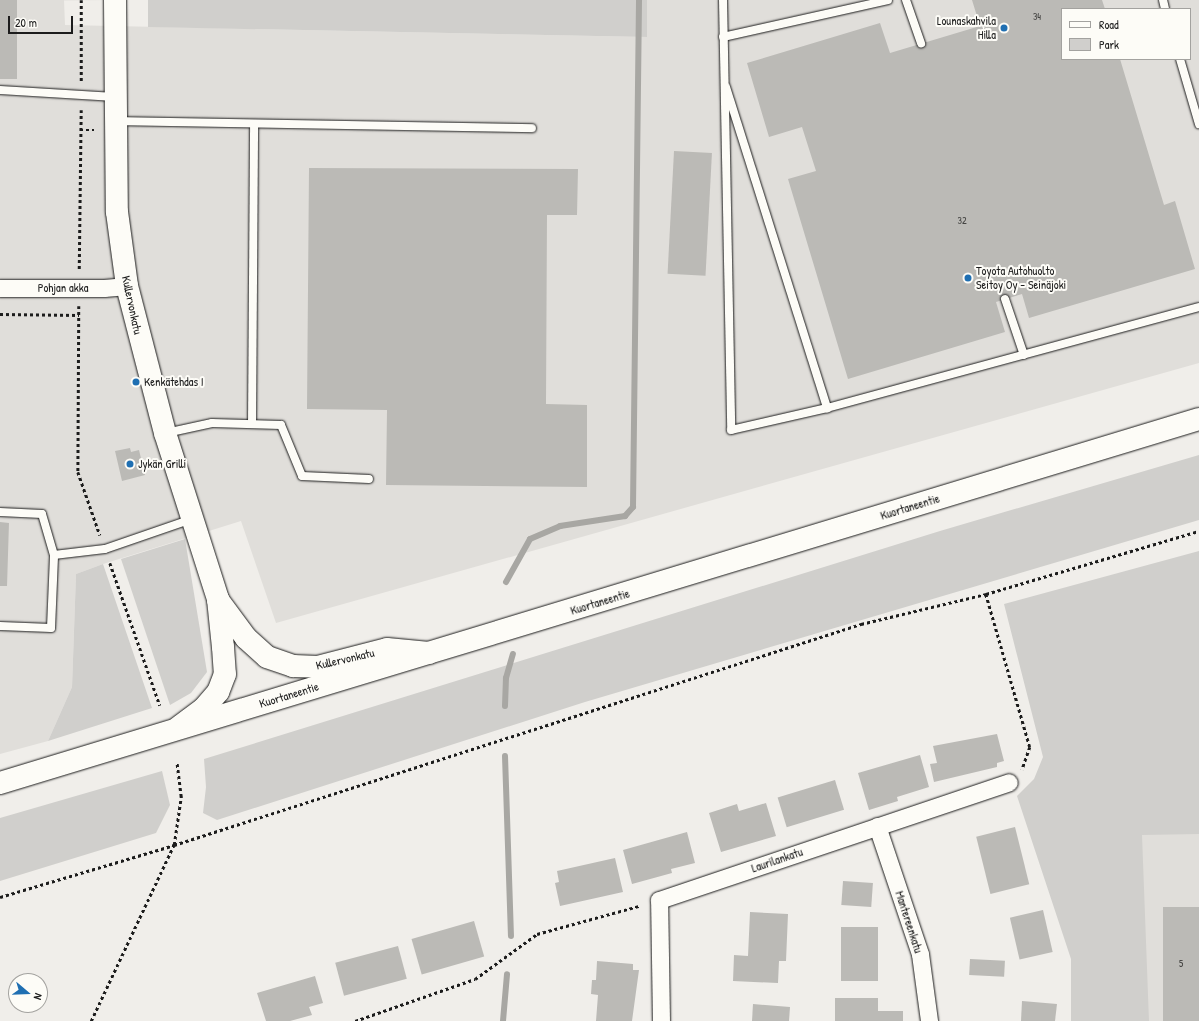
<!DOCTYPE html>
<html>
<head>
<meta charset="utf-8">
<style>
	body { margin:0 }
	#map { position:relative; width:1199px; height:1021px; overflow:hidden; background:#f0eeea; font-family:"Patrick Hand",sans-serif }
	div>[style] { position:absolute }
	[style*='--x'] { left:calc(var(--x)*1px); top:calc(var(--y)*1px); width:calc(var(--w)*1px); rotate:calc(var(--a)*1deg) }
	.built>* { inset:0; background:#e0deda; transform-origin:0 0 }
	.green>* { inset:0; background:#d0cfcc }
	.stream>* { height:6px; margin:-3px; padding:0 3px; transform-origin:3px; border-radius:3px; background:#a8a7a3 }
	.building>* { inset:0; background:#bbbab6; transform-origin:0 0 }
	.path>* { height:2.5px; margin-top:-1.25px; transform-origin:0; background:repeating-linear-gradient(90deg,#1c1c1c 0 3px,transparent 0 6px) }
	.roads { filter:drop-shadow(0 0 1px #1c1c1c) drop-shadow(0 0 1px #1c1c1c) }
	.lane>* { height:8px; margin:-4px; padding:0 4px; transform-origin:4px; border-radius:4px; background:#fdfcf7 }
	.street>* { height:17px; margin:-8.5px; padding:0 8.5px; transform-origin:8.5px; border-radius:8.5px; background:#fdfcf7 }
	.secondary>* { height:22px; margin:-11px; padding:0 11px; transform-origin:11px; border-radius:11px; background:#fdfcf7 }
	.highway>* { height:22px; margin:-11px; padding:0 11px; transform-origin:11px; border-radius:11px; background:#fdfcf7 }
	.dots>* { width:11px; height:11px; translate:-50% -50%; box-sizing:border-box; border:2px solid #fdfcf7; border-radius:50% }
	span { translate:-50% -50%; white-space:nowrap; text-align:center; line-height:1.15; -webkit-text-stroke:4px #fdfcf7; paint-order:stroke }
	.number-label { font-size:10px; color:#444442 }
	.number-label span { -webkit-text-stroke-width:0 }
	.poi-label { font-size:12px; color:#1c1c1c }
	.right { translate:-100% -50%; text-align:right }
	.left { translate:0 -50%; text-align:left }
	.street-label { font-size:12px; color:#1c1c1c }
	.legend { position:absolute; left:1061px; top:8px; width:130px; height:52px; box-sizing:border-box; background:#fdfcf7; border:1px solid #a3a29f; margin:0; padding:5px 7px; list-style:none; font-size:12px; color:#1c1c1c }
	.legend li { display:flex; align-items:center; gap:8px; height:20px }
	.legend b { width:20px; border:1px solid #a3a29f }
	.north { position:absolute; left:8px; top:973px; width:40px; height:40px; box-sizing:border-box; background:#fdfcf7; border:1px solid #a3a29f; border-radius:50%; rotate:109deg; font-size:11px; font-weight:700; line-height:16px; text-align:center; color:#1c1c1c }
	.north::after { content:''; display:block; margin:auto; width:14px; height:18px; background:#1f6fb2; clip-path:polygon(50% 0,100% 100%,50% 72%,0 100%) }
	.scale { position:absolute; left:8px; top:16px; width:65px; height:18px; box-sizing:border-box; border:2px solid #1c1c1c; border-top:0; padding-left:5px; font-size:12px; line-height:14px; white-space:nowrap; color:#1c1c1c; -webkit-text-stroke:3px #fdfcf7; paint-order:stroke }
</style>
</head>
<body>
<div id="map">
	<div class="built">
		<i style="clip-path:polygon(evenodd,0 0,64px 0,65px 25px,646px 37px,647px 0,1199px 0,1199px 363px,276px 623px,241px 521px,103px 564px,76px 574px,72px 687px,48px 741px,0 754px,0 0,1062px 9px,1190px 9px,1190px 59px,1062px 59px,1062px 9px)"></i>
		<i style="left:1199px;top:834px;width:187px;height:57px;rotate:90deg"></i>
	</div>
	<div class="green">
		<i style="clip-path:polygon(148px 0,647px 0,647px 37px,148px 27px)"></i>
		<i style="clip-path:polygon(1199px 455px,1199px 520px,585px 702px,217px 820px,203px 813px,206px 787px,204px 759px,940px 531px)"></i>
		<i style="clip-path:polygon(185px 539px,207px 672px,191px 693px,170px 705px,121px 559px)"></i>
		<i style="clip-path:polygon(1199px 551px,1199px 834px,1142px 835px,1149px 1021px,1071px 1021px,1071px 959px,1017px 796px,1034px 779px,1043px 757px,1004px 604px)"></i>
		<i style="clip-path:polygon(103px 564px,152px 708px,48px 741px,72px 687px,76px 574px)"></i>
		<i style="clip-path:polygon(162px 771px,170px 805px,156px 833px,0 881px,0 818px)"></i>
	</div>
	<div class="stream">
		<i style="--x:506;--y:582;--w:49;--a:-60.8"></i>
		<i style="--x:530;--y:539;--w:33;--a:-23"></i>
		<i style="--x:560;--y:526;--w:66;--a:-8.7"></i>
		<i style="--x:625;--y:516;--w:12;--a:-48"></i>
		<i style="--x:633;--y:507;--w:507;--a:-89.32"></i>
		<i style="--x:505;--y:706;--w:28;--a:-88"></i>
		<i style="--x:506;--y:678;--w:25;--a:-74"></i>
		<i style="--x:505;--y:756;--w:180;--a:88.1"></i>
		<i style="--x:503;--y:1021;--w:47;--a:-85.1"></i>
	</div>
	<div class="building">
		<i style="left:0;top:0;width:17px;height:79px"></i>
		<i style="clip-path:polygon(972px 0,1102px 0,1105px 9px,1062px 9px,1062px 59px,1120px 59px,1164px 205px,1175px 201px,1195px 269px,1029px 318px,1022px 294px,996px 302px,1005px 332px,848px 379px,788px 179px,816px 171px,802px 127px,769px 137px,747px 63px,880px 23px,890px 53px,980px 26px)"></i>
		<i style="left:674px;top:151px;width:38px;height:123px;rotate:3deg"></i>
		<i style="clip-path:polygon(309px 168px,578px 169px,577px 215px,547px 215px,546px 404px,587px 405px,587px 487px,386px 485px,387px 410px,307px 409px)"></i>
		<i style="clip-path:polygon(130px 448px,131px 452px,139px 450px,145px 475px,122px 481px,115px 451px)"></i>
		<i style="clip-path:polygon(0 522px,9px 523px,7px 586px,0 586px)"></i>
		<i style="clip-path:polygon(997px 734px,1004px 761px,997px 763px,997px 767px,934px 782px,930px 764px,937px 763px,933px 746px)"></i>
		<i style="clip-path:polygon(920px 755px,929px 787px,897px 797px,898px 801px,869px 810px,858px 773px)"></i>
		<i style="left:835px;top:780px;width:31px;height:60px;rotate:73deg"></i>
		<i style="clip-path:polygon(766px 803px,776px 836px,721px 852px,709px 813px,737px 804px,739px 811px)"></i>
		<i style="left:1015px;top:827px;width:59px;height:40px;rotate:76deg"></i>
		<i style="clip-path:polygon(687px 832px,695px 863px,671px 869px,672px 873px,632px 884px,623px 850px)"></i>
		<i style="clip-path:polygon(615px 858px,623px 892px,560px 906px,555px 883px,559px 882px,557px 871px)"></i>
		<i style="left:843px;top:881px;width:30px;height:24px;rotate:4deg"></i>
		<i style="left:1163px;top:907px;width:36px;height:114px"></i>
		<i style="left:1043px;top:910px;width:43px;height:34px;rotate:77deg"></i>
		<i style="clip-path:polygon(750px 912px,788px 914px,786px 961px,779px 961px,778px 983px,733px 981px,734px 955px,748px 956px)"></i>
		<i style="left:474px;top:921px;width:37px;height:65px;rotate:74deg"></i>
		<i style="left:841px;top:927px;width:37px;height:54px"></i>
		<i style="left:398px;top:946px;width:34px;height:65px;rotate:75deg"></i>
		<i style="left:970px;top:959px;width:35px;height:16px;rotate:3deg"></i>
		<i style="clip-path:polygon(597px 961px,633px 964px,633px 970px,639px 970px,632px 1021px,596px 1021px,598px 995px,591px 994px,592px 980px,596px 980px)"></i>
		<i style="clip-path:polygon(315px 976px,323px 1003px,309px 1007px,312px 1015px,290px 1021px,266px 1021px,257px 993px)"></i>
		<i style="clip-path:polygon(835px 998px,878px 998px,878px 1011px,903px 1011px,903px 1021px,835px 1021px)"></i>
		<i style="clip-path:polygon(1022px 1001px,1057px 1004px,1055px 1021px,1021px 1021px)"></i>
		<i style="clip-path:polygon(753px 1004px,790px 1007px,789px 1021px,752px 1021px)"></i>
	</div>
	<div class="path">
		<i style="--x:81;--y:81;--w:81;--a:-90"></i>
		<i style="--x:80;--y:130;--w:14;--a:0"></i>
		<i style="--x:79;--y:269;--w:159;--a:-89.3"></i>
		<i style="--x:79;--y:306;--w:166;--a:90.3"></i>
		<i style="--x:78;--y:472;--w:67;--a:70.8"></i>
		<i style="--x:0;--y:314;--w:79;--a:0.7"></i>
		<i style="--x:110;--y:563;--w:151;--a:70.7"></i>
		<i style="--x:986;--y:594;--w:159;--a:74"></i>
		<i style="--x:1030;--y:747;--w:24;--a:109"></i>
		<i style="--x:0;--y:897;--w:182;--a:-16.6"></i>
		<i style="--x:174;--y:845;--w:722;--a:-17.83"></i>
		<i style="--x:861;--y:624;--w:129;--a:-13.5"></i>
		<i style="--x:986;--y:594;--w:222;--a:-16.5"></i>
		<i style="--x:91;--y:1021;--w:195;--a:-64.8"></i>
		<i style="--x:174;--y:845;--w:49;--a:-81.7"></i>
		<i style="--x:181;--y:797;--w:35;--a:-97"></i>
		<i style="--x:355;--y:1021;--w:127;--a:-19.3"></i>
		<i style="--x:475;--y:979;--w:77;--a:-36"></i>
		<i style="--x:537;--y:934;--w:106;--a:-15.4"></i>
	</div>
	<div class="roads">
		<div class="lane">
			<i style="--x:723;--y:0;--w:430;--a:88.9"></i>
			<i style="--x:731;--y:430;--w:98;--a:-12.9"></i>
			<i style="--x:827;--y:408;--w:385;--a:-15.2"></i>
			<i style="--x:906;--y:0;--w:46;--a:70.8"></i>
			<i style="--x:1163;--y:0;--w:9;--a:77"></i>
			<i style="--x:723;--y:37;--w:169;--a:-12.6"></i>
			<i style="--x:1180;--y:59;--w:68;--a:73.7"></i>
			<i style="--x:726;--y:87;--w:337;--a:72.5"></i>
			<i style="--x:0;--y:90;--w:115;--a:3.5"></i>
			<i style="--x:116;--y:121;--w:416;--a:1"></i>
			<i style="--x:1005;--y:299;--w:59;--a:71.3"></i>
			<i style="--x:252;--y:424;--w:300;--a:-89.6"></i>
			<i style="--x:166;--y:433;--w:47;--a:-12.3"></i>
			<i style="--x:212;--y:423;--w:69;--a:1.7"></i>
			<i style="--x:281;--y:425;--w:55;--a:67.6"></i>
			<i style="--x:302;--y:476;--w:67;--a:2.6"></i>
			<i style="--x:0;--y:512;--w:42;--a:2.7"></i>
			<i style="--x:42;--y:514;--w:43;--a:73.7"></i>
			<i style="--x:0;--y:626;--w:51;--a:2.2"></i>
			<i style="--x:51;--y:628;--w:73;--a:-87.6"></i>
			<i style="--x:54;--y:555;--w:51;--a:-6.7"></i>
			<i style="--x:105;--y:549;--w:92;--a:-19"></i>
		</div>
		<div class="street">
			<i style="--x:0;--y:288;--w:104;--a:0"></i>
			<i style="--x:104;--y:288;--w:23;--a:-5"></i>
			<i style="--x:877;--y:826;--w:135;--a:71.4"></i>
			<i style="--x:920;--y:954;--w:68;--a:82.3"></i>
			<i style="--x:661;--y:1021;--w:121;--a:-90.9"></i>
			<i style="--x:659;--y:900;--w:369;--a:-18.6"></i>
		</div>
		<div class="secondary">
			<i style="--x:115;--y:0;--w:212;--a:89.5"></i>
			<i style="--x:117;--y:212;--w:75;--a:82.3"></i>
			<i style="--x:127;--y:286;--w:152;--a:75.5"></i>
			<i style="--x:165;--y:433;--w:174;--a:72.3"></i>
			<i style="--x:218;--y:599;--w:48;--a:84.1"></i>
			<i style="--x:223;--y:647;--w:27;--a:86"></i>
			<i style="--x:225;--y:674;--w:19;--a:111"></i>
			<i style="--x:218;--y:692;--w:23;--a:131"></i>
			<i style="--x:203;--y:709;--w:31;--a:143"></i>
			<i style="--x:218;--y:600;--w:47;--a:53.6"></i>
			<i style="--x:246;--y:638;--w:28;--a:42"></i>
			<i style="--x:267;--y:657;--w:28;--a:19"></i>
			<i style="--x:293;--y:666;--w:25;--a:2"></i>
			<i style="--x:318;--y:667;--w:71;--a:-14.6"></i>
			<i style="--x:387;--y:649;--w:42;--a:5.4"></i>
		</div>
		<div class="highway">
			<i style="--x:0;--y:783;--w:1253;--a:-16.89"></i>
		</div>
	</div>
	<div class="dots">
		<i style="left:1004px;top:28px;background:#1f6fb2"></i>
		<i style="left:968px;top:278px;background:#1f6fb2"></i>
		<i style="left:136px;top:382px;background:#1f6fb2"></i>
		<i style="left:130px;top:464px;background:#1f6fb2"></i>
	</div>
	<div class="number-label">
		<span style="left:1037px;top:17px">34</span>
		<span style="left:962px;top:221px">32</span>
		<span style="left:1181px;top:964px">5</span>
	</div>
	<div class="poi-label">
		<span class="right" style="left:996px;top:28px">Lounaskahvila<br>Hilla</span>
		<span class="left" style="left:976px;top:278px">Toyota Autohuolto<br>Seitoy Oy - Seinäjoki</span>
		<span class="left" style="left:144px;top:382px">Kenkätehdas I</span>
		<span class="left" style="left:138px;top:464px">Jykän Grilli</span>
	</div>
	<div class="street-label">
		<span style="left:63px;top:288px">Pohjan akka</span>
		<span style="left:132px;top:305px;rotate:78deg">Kullervonkatu</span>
		<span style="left:910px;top:507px;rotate:-17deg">Kuortaneentie</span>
		<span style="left:600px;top:602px;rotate:-17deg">Kuortaneentie</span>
		<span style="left:345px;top:659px;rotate:-13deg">Kullervonkatu</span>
		<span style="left:289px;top:695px;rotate:-17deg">Kuortaneentie</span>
		<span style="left:777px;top:860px;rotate:-19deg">Laurilankatu</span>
		<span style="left:909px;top:922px;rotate:72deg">Mantereenkatu</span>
	</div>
	<ul class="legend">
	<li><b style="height:5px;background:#fdfcf7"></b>Road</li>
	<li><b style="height:11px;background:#d0cfcc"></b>Park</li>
	</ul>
	<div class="north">N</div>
	<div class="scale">20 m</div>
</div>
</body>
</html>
